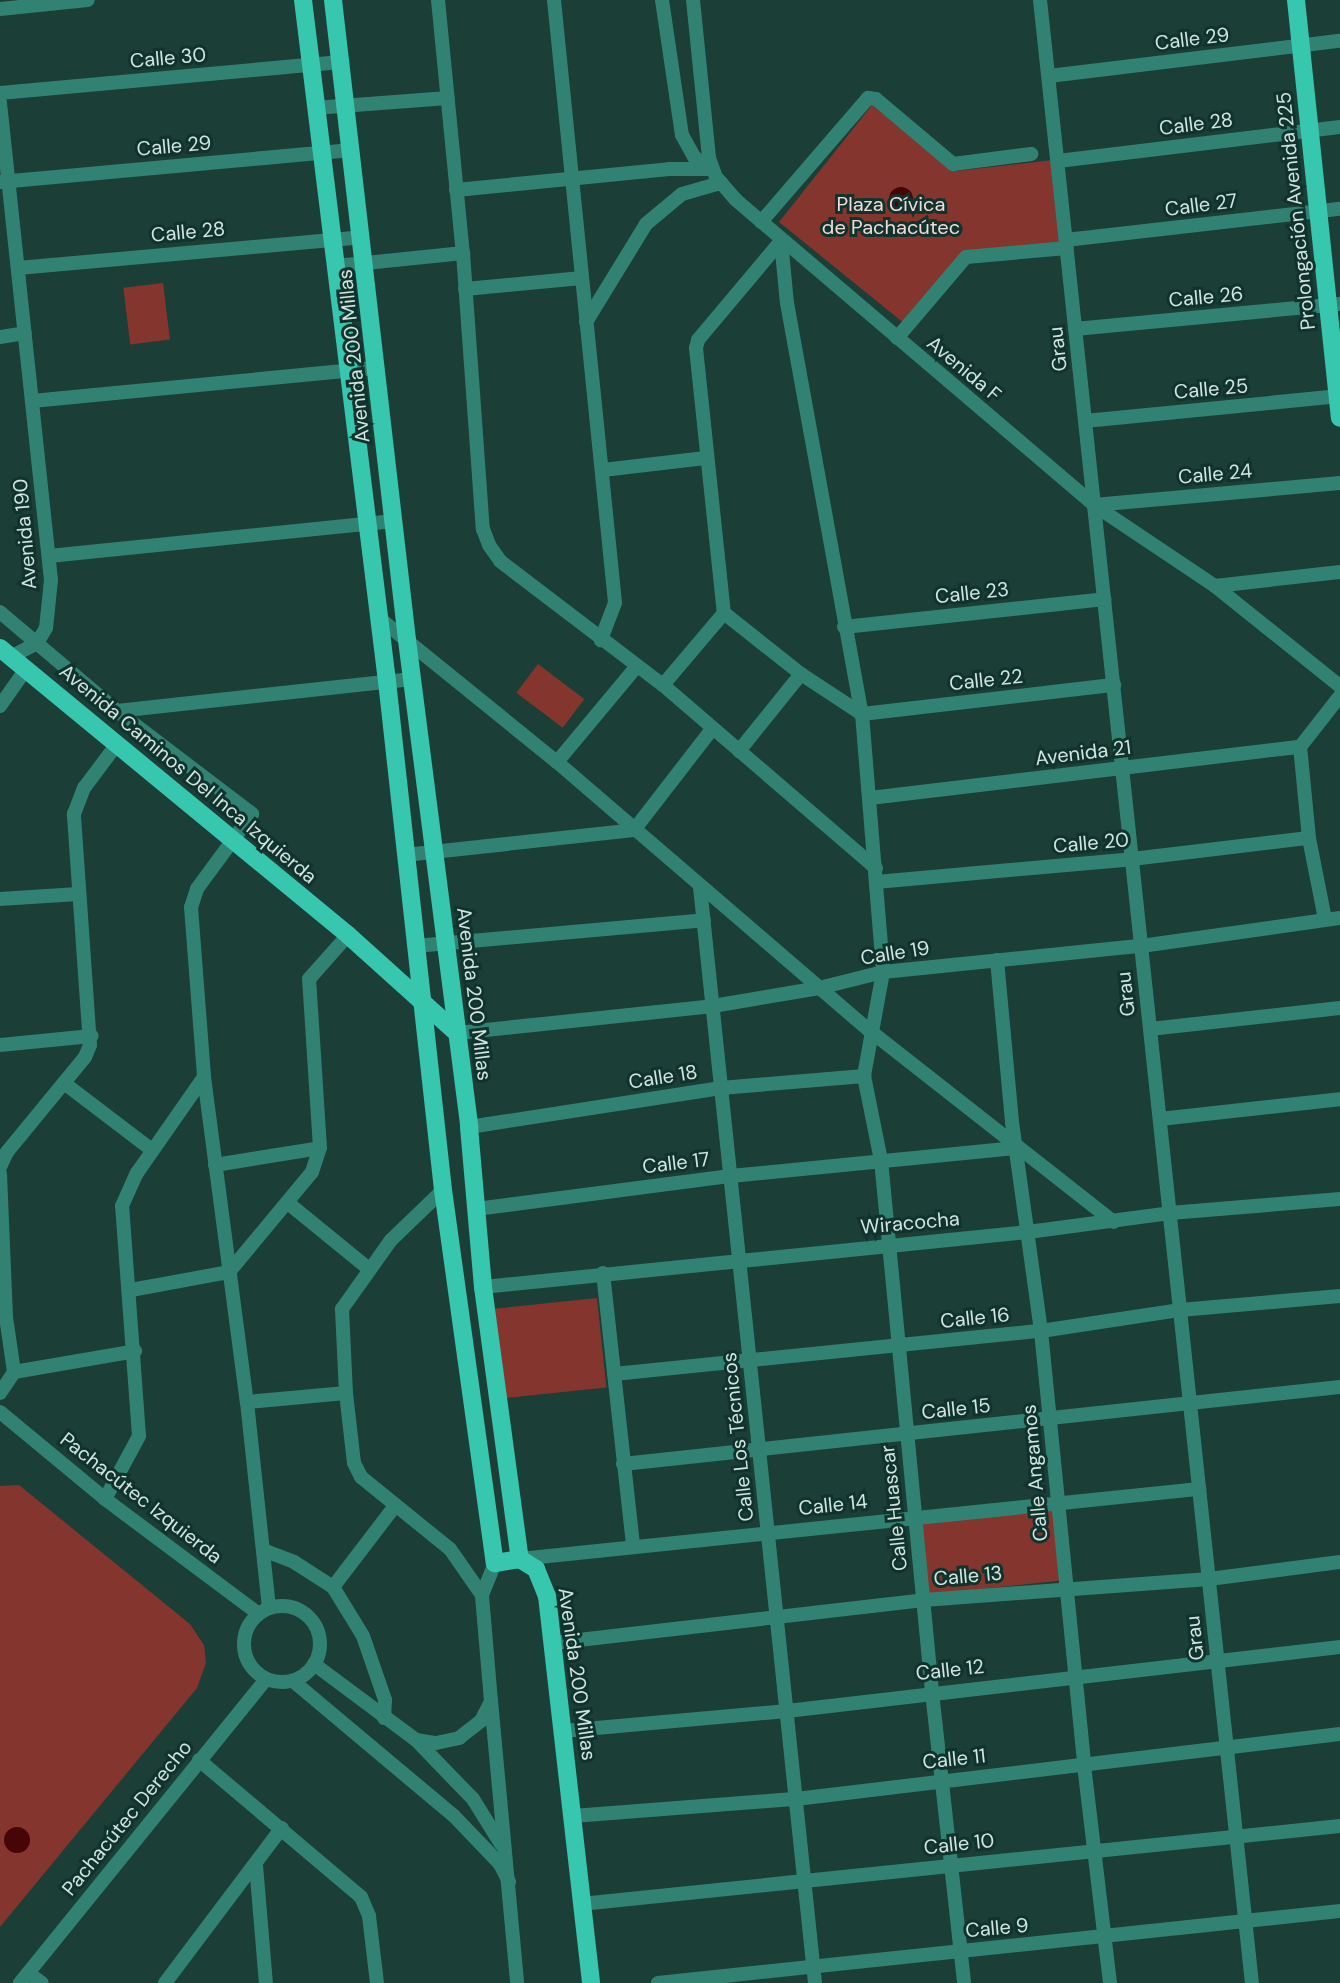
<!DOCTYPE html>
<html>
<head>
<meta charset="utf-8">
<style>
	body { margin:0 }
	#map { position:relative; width:1340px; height:1983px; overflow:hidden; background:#1b3e37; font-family:"DM Sans",sans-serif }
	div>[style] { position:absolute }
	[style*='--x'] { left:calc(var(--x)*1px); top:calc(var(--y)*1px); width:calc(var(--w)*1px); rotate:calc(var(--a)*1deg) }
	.green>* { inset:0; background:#83352e; transform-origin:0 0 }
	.water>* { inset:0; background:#480505 }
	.round { border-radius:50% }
	.minor>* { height:14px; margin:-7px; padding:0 7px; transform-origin:7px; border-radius:7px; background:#318273 }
	.minor>.ring { margin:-7px; padding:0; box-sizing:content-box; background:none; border:14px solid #318273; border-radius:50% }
	.major>* { height:18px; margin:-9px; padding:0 9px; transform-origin:9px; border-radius:9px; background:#37c6ae }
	span { translate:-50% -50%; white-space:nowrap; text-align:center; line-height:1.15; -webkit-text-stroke:6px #10332d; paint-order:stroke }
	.street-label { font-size:20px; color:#d2e5e0 }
	.park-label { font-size:20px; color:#f5dbd7 }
</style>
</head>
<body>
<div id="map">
	<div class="green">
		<i style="clip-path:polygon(872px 105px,956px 171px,1053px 160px,1062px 243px,963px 254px,905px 324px,779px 222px)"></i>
		<i style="left:163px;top:283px;width:57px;height:40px;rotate:83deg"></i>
		<i style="left:538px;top:664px;width:58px;height:36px;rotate:37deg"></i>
		<i style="left:597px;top:1298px;width:90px;height:104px;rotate:84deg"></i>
		<i style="clip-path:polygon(19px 1485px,190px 1624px,204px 1645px,206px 1663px,197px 1688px,0 1927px,0 1486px)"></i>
		<i style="left:1053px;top:1506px;width:75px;height:133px;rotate:84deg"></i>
	</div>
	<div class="water">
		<i class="round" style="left:889px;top:187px;width:24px;height:24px"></i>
		<i class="round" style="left:4px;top:1827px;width:26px;height:26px"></i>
	</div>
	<div class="minor">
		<i style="--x:438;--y:0;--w:254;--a:84.4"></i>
		<i style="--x:463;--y:253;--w:277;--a:85.9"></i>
		<i style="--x:483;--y:529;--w:17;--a:69"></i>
		<i style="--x:489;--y:545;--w:19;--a:55"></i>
		<i style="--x:500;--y:561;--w:205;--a:37.3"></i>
		<i style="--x:663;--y:685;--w:281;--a:40.7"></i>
		<i style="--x:554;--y:0;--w:606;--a:84.22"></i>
		<i style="--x:615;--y:603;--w:40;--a:111"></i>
		<i style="--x:662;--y:0;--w:136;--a:81.6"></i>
		<i style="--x:682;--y:135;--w:25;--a:61"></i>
		<i style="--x:694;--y:157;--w:22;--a:34"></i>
		<i style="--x:693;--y:0;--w:159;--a:84.2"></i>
		<i style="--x:709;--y:158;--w:20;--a:70"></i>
		<i style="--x:716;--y:177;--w:30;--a:49"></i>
		<i style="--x:736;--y:200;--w:470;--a:40.4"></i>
		<i style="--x:1094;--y:505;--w:146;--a:33.8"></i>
		<i style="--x:1215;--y:586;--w:160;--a:38.7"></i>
		<i style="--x:1040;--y:0;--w:1994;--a:83.9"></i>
		<i style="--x:0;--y:9;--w:88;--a:-5.8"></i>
		<i style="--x:1049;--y:76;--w:293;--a:-6.9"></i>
		<i style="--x:0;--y:93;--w:342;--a:-5.2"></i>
		<i style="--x:0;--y:103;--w:480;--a:83.9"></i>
		<i style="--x:51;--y:580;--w:48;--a:95.9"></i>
		<i style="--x:46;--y:628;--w:17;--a:121"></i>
		<i style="--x:37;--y:643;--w:30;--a:152"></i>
		<i style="--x:315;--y:108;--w:133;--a:-4.3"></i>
		<i style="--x:1058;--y:161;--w:284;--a:-6.9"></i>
		<i style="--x:0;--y:182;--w:353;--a:-5.2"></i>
		<i style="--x:456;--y:190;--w:214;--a:-5.6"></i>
		<i style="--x:669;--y:169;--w:43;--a:0"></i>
		<i style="--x:761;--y:222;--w:164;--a:-49.2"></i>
		<i style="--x:868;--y:98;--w:8;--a:7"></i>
		<i style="--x:876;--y:99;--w:101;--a:40.2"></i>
		<i style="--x:953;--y:164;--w:79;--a:-7.3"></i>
		<i style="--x:1066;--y:240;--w:276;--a:-6.5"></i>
		<i style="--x:781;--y:241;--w:62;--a:84.5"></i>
		<i style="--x:787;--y:303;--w:418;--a:79.7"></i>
		<i style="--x:862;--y:714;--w:259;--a:85.3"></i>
		<i style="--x:883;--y:972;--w:106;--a:100.4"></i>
		<i style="--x:864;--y:1076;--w:86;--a:78.6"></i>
		<i style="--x:881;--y:1160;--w:534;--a:84.52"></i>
		<i style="--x:932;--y:1692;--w:293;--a:83.7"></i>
		<i style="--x:781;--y:241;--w:129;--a:130"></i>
		<i style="--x:698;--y:340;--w:8;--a:104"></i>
		<i style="--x:696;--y:348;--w:266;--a:84"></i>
		<i style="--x:724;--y:613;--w:98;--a:38.4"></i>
		<i style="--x:801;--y:674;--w:73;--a:33.3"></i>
		<i style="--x:862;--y:714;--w:254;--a:-6.6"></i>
		<i style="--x:336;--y:266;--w:128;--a:-5.8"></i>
		<i style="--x:18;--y:268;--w:345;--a:-5.1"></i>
		<i style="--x:465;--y:289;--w:117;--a:-5.4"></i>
		<i style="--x:586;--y:322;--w:115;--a:-58.5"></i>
		<i style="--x:646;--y:224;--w:47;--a:-39.8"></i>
		<i style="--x:682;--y:194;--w:41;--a:-15.8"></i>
		<i style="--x:1075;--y:329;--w:266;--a:-5.4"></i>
		<i style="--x:0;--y:337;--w:25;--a:-9"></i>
		<i style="--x:897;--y:338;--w:106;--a:-49.6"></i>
		<i style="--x:966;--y:257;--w:101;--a:-5.1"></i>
		<i style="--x:32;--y:401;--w:347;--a:-5.5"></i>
		<i style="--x:1085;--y:421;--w:256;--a:-5.6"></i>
		<i style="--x:603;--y:470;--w:103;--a:-6.7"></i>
		<i style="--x:1094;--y:505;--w:247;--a:-5.1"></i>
		<i style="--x:49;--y:556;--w:347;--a:-5.8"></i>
		<i style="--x:1215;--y:586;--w:126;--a:-6.4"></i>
		<i style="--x:0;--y:612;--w:153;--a:40.2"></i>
		<i style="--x:117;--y:711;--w:170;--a:37.3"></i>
		<i style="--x:252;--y:814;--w:93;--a:126.3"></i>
		<i style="--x:197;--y:889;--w:19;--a:108"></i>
		<i style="--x:191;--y:907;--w:170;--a:85.6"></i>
		<i style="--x:204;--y:1077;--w:328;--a:82.5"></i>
		<i style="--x:247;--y:1402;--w:207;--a:83.9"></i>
		<i style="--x:379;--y:618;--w:229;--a:39"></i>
		<i style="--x:557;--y:762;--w:411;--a:40.7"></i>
		<i style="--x:869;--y:1030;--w:311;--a:38.1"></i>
		<i style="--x:844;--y:627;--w:262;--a:-6.1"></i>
		<i style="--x:663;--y:685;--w:94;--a:-49.7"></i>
		<i style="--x:0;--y:706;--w:45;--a:-54.9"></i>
		<i style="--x:117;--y:711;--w:297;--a:-6.2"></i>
		<i style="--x:739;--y:751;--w:99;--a:-51.2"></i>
		<i style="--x:557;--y:762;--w:125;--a:-50.2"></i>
		<i style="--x:870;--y:798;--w:433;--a:-6.8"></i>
		<i style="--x:405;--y:855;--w:230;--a:-6.2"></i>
		<i style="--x:634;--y:830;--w:128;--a:-52.3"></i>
		<i style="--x:876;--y:882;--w:257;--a:-5.1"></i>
		<i style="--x:1132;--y:859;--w:178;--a:-6.8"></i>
		<i style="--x:700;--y:887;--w:1102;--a:84.01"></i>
		<i style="--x:0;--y:899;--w:78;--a:-3.7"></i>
		<i style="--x:1325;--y:919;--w:83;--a:-101.2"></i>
		<i style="--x:1309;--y:838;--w:91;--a:-95.6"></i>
		<i style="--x:1300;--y:747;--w:65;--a:-51.9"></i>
		<i style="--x:415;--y:946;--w:290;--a:-5.1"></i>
		<i style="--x:997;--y:960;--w:163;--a:84.7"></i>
		<i style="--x:1012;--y:1122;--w:211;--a:82.1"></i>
		<i style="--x:1041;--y:1331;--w:436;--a:84.3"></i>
		<i style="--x:1084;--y:1765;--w:220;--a:83.2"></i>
		<i style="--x:1150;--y:1029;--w:191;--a:-6.3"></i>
		<i style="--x:457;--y:1033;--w:257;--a:-6"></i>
		<i style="--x:713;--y:1006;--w:108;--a:-9.6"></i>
		<i style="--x:819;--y:988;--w:66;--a:-14"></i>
		<i style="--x:883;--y:972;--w:259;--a:-5.8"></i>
		<i style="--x:1141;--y:946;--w:201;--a:-8"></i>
		<i style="--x:0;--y:1045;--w:92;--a:-5.6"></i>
		<i style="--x:64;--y:1083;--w:111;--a:37.3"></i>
		<i style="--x:1160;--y:1119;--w:181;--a:-6.3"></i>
		<i style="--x:469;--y:1127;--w:255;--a:-8.8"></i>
		<i style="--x:721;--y:1088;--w:144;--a:-4.8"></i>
		<i style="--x:215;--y:1165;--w:106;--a:-9.2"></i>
		<i style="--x:0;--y:1167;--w:17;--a:-65"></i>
		<i style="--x:7;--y:1152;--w:123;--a:-50.6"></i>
		<i style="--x:85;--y:1057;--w:13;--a:-67"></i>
		<i style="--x:90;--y:1045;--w:232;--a:-94"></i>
		<i style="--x:74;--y:814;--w:28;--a:-69"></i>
		<i style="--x:84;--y:788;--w:55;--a:-53.1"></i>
		<i style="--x:0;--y:1174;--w:143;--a:87.6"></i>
		<i style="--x:6;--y:1317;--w:56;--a:81.7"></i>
		<i style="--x:443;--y:1190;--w:72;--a:136.1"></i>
		<i style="--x:391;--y:1240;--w:85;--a:125.4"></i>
		<i style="--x:342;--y:1309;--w:84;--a:87.3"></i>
		<i style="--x:346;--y:1393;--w:70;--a:83.5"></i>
		<i style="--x:354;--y:1463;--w:16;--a:63"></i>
		<i style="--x:361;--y:1477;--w:114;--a:39"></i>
		<i style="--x:450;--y:1549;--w:56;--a:55.2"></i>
		<i style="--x:288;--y:1203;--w:104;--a:39.2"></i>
		<i style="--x:476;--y:1209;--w:257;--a:-7.4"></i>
		<i style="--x:731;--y:1176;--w:286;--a:-5.6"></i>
		<i style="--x:603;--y:1273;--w:275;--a:83.7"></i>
		<i style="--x:483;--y:1287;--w:548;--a:-5.76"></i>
		<i style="--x:1028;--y:1232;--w:143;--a:-7.6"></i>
		<i style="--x:1170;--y:1213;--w:171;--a:-4.7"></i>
		<i style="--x:131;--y:1290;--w:100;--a:-10.4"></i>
		<i style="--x:229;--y:1272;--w:130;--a:-50.3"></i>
		<i style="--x:312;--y:1172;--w:25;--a:-72"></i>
		<i style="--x:320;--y:1148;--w:169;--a:-93.7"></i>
		<i style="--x:309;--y:979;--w:59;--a:-48.4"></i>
		<i style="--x:614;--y:1374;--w:429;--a:-5.8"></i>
		<i style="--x:1041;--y:1331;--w:141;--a:-8.6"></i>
		<i style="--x:1180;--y:1310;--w:161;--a:-5"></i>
		<i style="--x:0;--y:1393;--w:25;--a:-56"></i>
		<i style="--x:14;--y:1372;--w:123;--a:-9.8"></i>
		<i style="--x:247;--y:1402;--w:99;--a:-5.2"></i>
		<i style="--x:0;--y:1412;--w:136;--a:39.6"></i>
		<i style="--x:105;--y:1499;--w:192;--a:36.8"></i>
		<i style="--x:623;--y:1464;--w:721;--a:-6.13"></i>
		<i style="--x:105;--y:1499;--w:72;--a:-61.6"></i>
		<i style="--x:139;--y:1436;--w:231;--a:-94.2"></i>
		<i style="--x:122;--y:1206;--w:36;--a:-66"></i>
		<i style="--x:137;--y:1173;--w:117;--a:-55.1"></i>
		<i style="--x:263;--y:1550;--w:33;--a:21"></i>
		<i style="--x:294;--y:1562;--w:46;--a:32.7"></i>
		<i style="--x:333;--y:1587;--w:57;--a:58.5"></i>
		<i style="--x:363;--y:1636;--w:68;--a:71"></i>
		<i style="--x:385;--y:1700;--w:18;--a:93"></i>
		<i style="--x:520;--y:1559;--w:683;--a:-5.89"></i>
		<i style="--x:333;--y:1587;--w:102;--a:-52.6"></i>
		<i class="ring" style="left:244px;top:1606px;width:62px;height:62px"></i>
		<i style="--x:553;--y:1643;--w:373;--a:-6.6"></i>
		<i style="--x:924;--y:1600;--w:286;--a:-4.2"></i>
		<i style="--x:1209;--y:1579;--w:132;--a:-7.4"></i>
		<i style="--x:314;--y:1664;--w:127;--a:36.7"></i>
		<i style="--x:416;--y:1740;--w:20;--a:9"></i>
		<i style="--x:436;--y:1743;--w:24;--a:-12"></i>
		<i style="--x:459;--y:1738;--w:28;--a:-38"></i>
		<i style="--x:481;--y:1721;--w:22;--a:-63"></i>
		<i style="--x:491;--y:1701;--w:106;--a:-94.9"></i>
		<i style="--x:482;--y:1595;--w:35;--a:-68"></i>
		<i style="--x:293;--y:1681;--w:210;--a:40"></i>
		<i style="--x:454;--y:1816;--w:66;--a:46.2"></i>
		<i style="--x:500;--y:1864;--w:20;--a:63"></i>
		<i style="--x:491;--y:1701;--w:283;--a:84.7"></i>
		<i style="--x:563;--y:1731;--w:225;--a:-5.1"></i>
		<i style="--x:787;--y:1711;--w:557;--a:-6.6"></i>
		<i style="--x:416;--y:1740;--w:82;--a:46"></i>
		<i style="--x:473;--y:1799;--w:53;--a:58.1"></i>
		<i style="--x:199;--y:1760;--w:212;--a:40.2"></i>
		<i style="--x:361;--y:1897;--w:21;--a:67"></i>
		<i style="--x:369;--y:1916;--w:67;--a:83.2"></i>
		<i style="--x:573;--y:1816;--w:224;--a:-4.4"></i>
		<i style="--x:796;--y:1799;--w:548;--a:-6.81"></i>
		<i style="--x:256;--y:1865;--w:118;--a:85.2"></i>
		<i style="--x:581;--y:1904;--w:763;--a:-5.87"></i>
		<i style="--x:28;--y:1973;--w:17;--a:36"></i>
		<i style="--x:20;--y:1983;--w:391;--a:-51"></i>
		<i style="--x:165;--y:1983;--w:194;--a:-53"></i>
		<i style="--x:658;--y:1983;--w:686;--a:-6.03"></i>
	</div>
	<div class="major">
		<i style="--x:303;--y:0;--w:686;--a:82.97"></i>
		<i style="--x:387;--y:681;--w:512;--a:83.72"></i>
		<i style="--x:443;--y:1190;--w:377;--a:82.1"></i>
		<i style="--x:495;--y:1563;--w:25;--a:-9"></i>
		<i style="--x:333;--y:0;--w:644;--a:83.4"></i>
		<i style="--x:407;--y:640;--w:491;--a:82.7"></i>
		<i style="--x:469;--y:1127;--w:161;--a:85"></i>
		<i style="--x:483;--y:1287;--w:275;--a:82.3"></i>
		<i style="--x:520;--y:1559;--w:19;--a:32"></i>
		<i style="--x:536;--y:1569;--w:29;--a:68"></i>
		<i style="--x:547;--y:1596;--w:389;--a:83.5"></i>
		<i style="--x:1296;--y:0;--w:420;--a:84"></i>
		<i style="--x:0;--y:648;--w:451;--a:39.5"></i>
		<i style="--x:348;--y:935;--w:147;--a:42"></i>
	</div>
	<div class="street-label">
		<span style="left:1192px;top:39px;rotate:-7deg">Calle 29</span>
		<span style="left:168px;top:58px;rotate:-5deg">Calle 30</span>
		<span style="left:1196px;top:124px;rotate:-7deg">Calle 28</span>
		<span style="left:174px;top:146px;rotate:-5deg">Calle 29</span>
		<span style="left:1201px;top:205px;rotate:-7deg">Calle 27</span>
		<span style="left:1296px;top:211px;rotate:-96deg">Prolongación Avenida 225</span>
		<span style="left:188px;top:232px;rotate:-5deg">Calle 28</span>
		<span style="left:1206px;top:297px;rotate:-5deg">Calle 26</span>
		<span style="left:1058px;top:349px;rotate:-96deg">Grau</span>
		<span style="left:354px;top:356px;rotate:-96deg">Avenida 200 Millas</span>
		<span style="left:964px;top:369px;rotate:40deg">Avenida F</span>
		<span style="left:1211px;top:389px;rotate:-5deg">Calle 25</span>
		<span style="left:1215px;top:474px;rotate:-5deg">Calle 24</span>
		<span style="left:25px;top:534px;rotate:-95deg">Avenida 190</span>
		<span style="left:972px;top:593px;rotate:-6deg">Calle 23</span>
		<span style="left:986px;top:680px;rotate:-6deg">Calle 22</span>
		<span style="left:1083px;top:753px;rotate:-7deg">Avenida 21</span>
		<span style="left:188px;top:774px;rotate:40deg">Avenida Caminos Del Inca Izquierda</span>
		<span style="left:1091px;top:843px;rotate:-5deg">Calle 20</span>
		<span style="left:895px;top:953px;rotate:-9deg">Calle 19</span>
		<span style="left:474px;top:994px;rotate:83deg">Avenida 200 Millas</span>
		<span style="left:1126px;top:994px;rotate:-96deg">Grau</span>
		<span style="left:663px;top:1077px;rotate:-9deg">Calle 18</span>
		<span style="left:676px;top:1163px;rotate:-7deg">Calle 17</span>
		<span style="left:910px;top:1223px;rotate:-5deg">Wiracocha</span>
		<span style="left:975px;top:1318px;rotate:-6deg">Calle 16</span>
		<span style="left:956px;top:1409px;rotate:-6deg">Calle 15</span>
		<span style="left:738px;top:1437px;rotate:-96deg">Calle Los Técnicos</span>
		<span style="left:1035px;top:1473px;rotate:-95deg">Calle Angamos</span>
		<span style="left:141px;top:1498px;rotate:38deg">Pachacútec Izquierda</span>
		<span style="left:833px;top:1505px;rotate:-6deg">Calle 14</span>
		<span style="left:894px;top:1508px;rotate:-96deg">Calle Huascar</span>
		<span style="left:968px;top:1576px;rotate:-5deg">Calle 13</span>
		<span style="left:1195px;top:1638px;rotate:-96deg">Grau</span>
		<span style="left:950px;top:1670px;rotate:-6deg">Calle 12</span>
		<span style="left:577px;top:1674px;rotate:82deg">Avenida 200 Millas</span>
		<span style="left:954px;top:1759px;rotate:-6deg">Calle 11</span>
		<span style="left:127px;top:1818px;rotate:-51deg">Pachacútec Derecho</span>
		<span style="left:959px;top:1844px;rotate:-6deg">Calle 10</span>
		<span style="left:997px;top:1928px;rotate:-5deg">Calle 9</span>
	</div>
	<div class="park-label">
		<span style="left:891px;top:216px">Plaza Cívica<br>de Pachacútec</span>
	</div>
</div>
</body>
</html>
